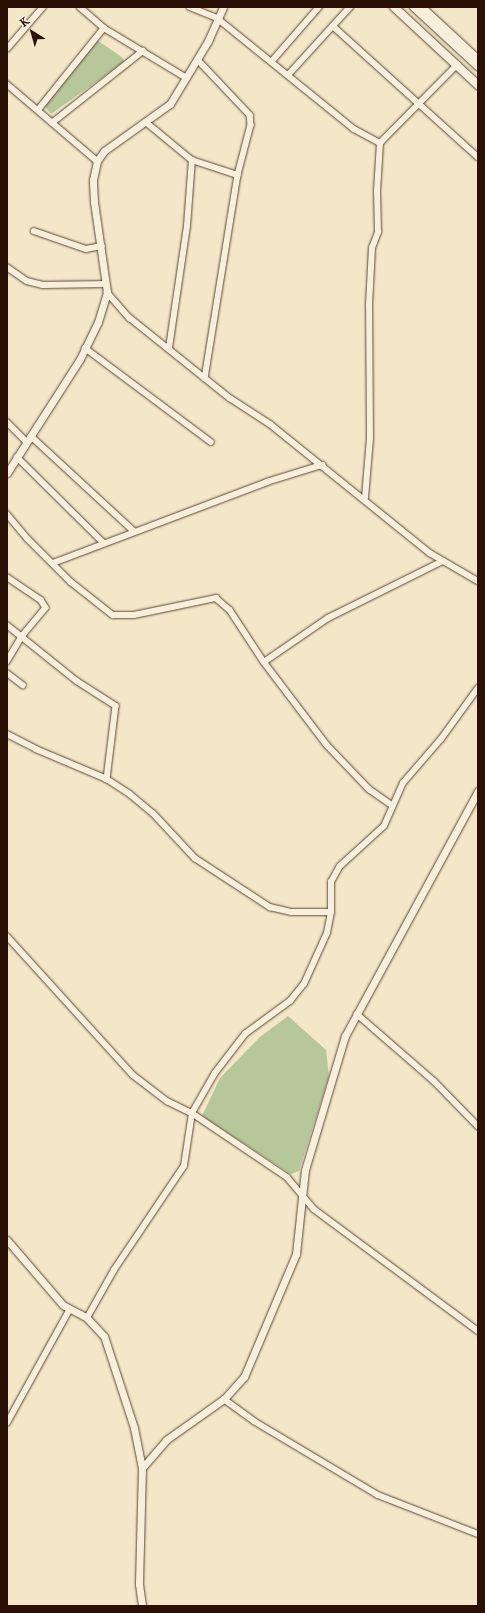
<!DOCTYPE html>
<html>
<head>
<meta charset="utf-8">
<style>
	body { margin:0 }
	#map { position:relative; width:485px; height:1613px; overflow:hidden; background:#f3e7c7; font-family:"IM FELL French Canon",serif }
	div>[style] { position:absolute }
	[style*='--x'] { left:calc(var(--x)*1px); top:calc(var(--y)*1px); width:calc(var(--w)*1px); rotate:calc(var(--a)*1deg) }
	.green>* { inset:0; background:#b6c799 }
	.roads { filter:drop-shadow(0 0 1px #5d4636) drop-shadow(0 0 1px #5d4636) }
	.minor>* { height:5.5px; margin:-2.75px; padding:0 2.75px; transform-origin:2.75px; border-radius:2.75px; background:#f7efdb }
	.tertiary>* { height:7px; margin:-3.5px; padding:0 3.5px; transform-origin:3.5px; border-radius:3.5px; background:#f7efdb }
	.secondary>* { height:8px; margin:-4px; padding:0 4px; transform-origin:4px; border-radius:4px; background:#f7efdb }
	span { translate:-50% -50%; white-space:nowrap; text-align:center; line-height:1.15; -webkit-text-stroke:4px #f7efdb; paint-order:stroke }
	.frame { position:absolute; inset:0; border:8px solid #2b1105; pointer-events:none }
	.north { position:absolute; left:12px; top:12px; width:40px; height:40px; -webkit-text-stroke:3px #f7efdb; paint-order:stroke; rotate:323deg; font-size:11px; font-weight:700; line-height:16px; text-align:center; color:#2b1105 }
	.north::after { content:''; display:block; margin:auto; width:14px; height:18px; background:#2b1105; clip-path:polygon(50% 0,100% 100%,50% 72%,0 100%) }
</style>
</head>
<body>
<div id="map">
	<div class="green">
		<i style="clip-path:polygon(97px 40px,123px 58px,124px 62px,51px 114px,44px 106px)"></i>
		<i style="clip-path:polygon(288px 1016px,326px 1050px,329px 1076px,299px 1171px,291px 1174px,202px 1116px,220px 1078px,260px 1037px)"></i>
	</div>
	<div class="roads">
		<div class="minor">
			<i style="--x:80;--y:7;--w:32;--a:41"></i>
			<i style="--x:104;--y:28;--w:97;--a:31.1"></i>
			<i style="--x:190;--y:7;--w:29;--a:22"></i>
			<i style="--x:217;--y:18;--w:176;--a:39"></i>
			<i style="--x:354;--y:129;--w:30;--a:28"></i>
			<i style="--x:380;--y:143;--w:110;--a:-45.4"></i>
			<i style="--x:423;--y:7;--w:75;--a:42.8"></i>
			<i style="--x:333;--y:26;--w:195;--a:42.1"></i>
			<i style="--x:7;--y:49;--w:55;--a:-49.4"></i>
			<i style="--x:198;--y:60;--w:76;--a:46.6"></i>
			<i style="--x:250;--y:115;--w:10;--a:84"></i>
			<i style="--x:251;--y:125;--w:52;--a:104.6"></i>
			<i style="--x:238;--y:175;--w:206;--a:99.2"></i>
			<i style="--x:272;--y:61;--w:72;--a:-49"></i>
			<i style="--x:288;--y:75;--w:92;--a:-47.6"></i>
			<i style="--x:7;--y:84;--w:118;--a:40.5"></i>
			<i style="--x:38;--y:110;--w:105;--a:-51.2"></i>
			<i style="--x:146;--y:122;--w:60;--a:39.6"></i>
			<i style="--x:192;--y:160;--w:48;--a:18.1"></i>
			<i style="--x:52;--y:123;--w:116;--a:-38.4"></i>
			<i style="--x:34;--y:231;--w:55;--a:19.1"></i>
			<i style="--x:86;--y:249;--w:16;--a:-11"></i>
			<i style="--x:7;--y:267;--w:24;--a:35"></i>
			<i style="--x:27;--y:281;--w:16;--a:14"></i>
			<i style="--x:43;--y:285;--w:63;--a:-0.9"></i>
			<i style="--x:107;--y:292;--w:35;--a:49"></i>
			<i style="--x:130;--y:318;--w:128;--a:38.7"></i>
			<i style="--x:230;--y:398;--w:48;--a:33"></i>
			<i style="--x:270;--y:424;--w:206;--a:38.9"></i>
			<i style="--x:430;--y:553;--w:56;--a:30.3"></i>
			<i style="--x:85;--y:348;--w:157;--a:36.7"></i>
			<i style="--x:169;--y:348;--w:123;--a:-81.6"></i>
			<i style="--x:187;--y:226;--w:66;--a:-85.7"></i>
			<i style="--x:7;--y:422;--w:28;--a:45"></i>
			<i style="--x:31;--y:436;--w:140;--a:42.7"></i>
			<i style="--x:17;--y:457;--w:122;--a:44.7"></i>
			<i style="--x:365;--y:498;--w:60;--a:-85.2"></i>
			<i style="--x:370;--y:438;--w:133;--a:-90.4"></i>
			<i style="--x:369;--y:305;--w:57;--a:-87"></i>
			<i style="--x:372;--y:248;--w:17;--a:-69"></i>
			<i style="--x:378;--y:232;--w:41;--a:-91.4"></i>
			<i style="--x:377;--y:191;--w:48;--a:-86.4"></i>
			<i style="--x:7;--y:514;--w:33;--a:50"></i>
			<i style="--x:28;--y:539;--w:61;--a:45"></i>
			<i style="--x:71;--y:582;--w:53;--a:38.2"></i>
			<i style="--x:113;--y:615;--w:21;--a:0"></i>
			<i style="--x:134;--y:615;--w:84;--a:-11.7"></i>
			<i style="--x:216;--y:598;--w:18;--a:41"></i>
			<i style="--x:230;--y:610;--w:62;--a:56.8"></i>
			<i style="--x:264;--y:662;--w:104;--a:52.8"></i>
			<i style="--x:327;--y:745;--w:61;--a:46.3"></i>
			<i style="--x:369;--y:789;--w:28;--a:35"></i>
			<i style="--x:53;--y:563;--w:229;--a:-20.7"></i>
			<i style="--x:267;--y:482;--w:58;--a:-17.2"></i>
			<i style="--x:7;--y:577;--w:41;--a:34.1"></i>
			<i style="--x:41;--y:600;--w:9;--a:58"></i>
			<i style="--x:46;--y:608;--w:38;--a:130"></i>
			<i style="--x:22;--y:637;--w:29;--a:121"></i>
			<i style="--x:7;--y:625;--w:90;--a:38.7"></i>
			<i style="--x:77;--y:681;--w:46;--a:32.7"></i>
			<i style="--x:116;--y:706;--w:74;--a:97"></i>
			<i style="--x:264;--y:662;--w:78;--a:-34.5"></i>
			<i style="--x:328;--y:618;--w:128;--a:-26.4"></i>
			<i style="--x:7;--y:673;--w:20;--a:37"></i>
			<i style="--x:7;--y:734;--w:33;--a:27"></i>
			<i style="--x:36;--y:749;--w:77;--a:22.9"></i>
			<i style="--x:107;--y:779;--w:27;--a:33"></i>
			<i style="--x:130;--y:794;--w:30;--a:40"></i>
			<i style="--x:153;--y:813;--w:62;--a:47"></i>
			<i style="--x:195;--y:858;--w:90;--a:33.2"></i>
			<i style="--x:270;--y:907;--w:22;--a:13"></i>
			<i style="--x:291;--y:912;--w:40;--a:0"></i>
			<i style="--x:7;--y:936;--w:188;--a:47.8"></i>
			<i style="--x:133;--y:1075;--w:43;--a:37.4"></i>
			<i style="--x:167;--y:1101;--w:28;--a:26"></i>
			<i style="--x:192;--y:1113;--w:115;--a:34"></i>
			<i style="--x:287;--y:1177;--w:42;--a:49.8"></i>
			<i style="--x:314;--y:1209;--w:204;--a:36.6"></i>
			<i style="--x:357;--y:1014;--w:102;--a:41"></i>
			<i style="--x:434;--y:1081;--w:63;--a:45.6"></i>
			<i style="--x:87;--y:1318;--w:55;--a:-60.6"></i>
			<i style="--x:114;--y:1270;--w:125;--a:-56.1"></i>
			<i style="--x:184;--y:1166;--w:54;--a:-81.4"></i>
			<i style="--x:192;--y:1113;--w:46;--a:-60.1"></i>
			<i style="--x:215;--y:1073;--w:49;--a:-52.4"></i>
			<i style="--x:245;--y:1034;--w:56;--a:-36.3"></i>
			<i style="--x:290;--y:1001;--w:22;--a:-51"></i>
			<i style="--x:304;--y:984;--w:56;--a:-65.7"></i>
			<i style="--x:327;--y:933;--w:21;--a:-79"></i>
			<i style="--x:331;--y:912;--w:30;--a:-90"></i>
			<i style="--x:331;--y:882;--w:18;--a:-61"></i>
			<i style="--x:340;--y:866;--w:59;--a:-42.3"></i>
			<i style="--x:384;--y:826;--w:47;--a:-66.2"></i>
			<i style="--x:403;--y:783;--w:58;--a:-49.2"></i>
			<i style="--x:441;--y:739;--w:63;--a:-54"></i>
			<i style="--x:224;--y:1399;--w:37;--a:36"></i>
			<i style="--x:254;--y:1421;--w:144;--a:30.8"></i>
			<i style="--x:378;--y:1495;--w:107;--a:21.3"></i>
			<i style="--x:7;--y:1423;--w:130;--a:-61.1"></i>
		</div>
		<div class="tertiary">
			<i style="--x:7;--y:473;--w:135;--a:-57.4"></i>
			<i style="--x:80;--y:359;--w:41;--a:-64.1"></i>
			<i style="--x:98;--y:322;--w:31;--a:-73"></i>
			<i style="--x:107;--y:292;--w:91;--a:-98.2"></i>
			<i style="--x:94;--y:202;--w:22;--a:-93"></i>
			<i style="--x:93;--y:180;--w:19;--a:-78"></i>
			<i style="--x:97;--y:161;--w:12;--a:-55"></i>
			<i style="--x:104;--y:151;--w:81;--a:-35.5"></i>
			<i style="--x:170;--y:104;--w:74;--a:-58.9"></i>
			<i style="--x:208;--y:41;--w:37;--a:-66"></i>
			<i style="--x:7;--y:1240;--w:86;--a:49.3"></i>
			<i style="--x:63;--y:1305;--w:27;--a:28"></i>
			<i style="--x:87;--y:1318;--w:25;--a:47"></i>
			<i style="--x:104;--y:1336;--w:97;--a:71.9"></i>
			<i style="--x:134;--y:1428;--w:41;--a:78.7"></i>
			<i style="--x:142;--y:1468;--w:116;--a:91.5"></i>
			<i style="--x:139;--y:1584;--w:22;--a:82"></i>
			<i style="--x:142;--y:1468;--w:37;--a:-49"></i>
			<i style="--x:166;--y:1440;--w:71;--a:-35.3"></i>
			<i style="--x:224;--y:1399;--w:30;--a:-48"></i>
			<i style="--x:244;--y:1377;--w:134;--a:-67.1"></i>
			<i style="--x:296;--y:1254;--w:84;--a:-83.9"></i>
			<i style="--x:305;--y:1170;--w:140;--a:-73.4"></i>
			<i style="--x:345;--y:1036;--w:279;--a:-61.5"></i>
		</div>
		<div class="secondary">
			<i style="--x:394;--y:7;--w:115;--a:42.9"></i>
			<i style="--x:414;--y:7;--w:87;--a:42.7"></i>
		</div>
	</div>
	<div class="frame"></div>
	<div class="north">K</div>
</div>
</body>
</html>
